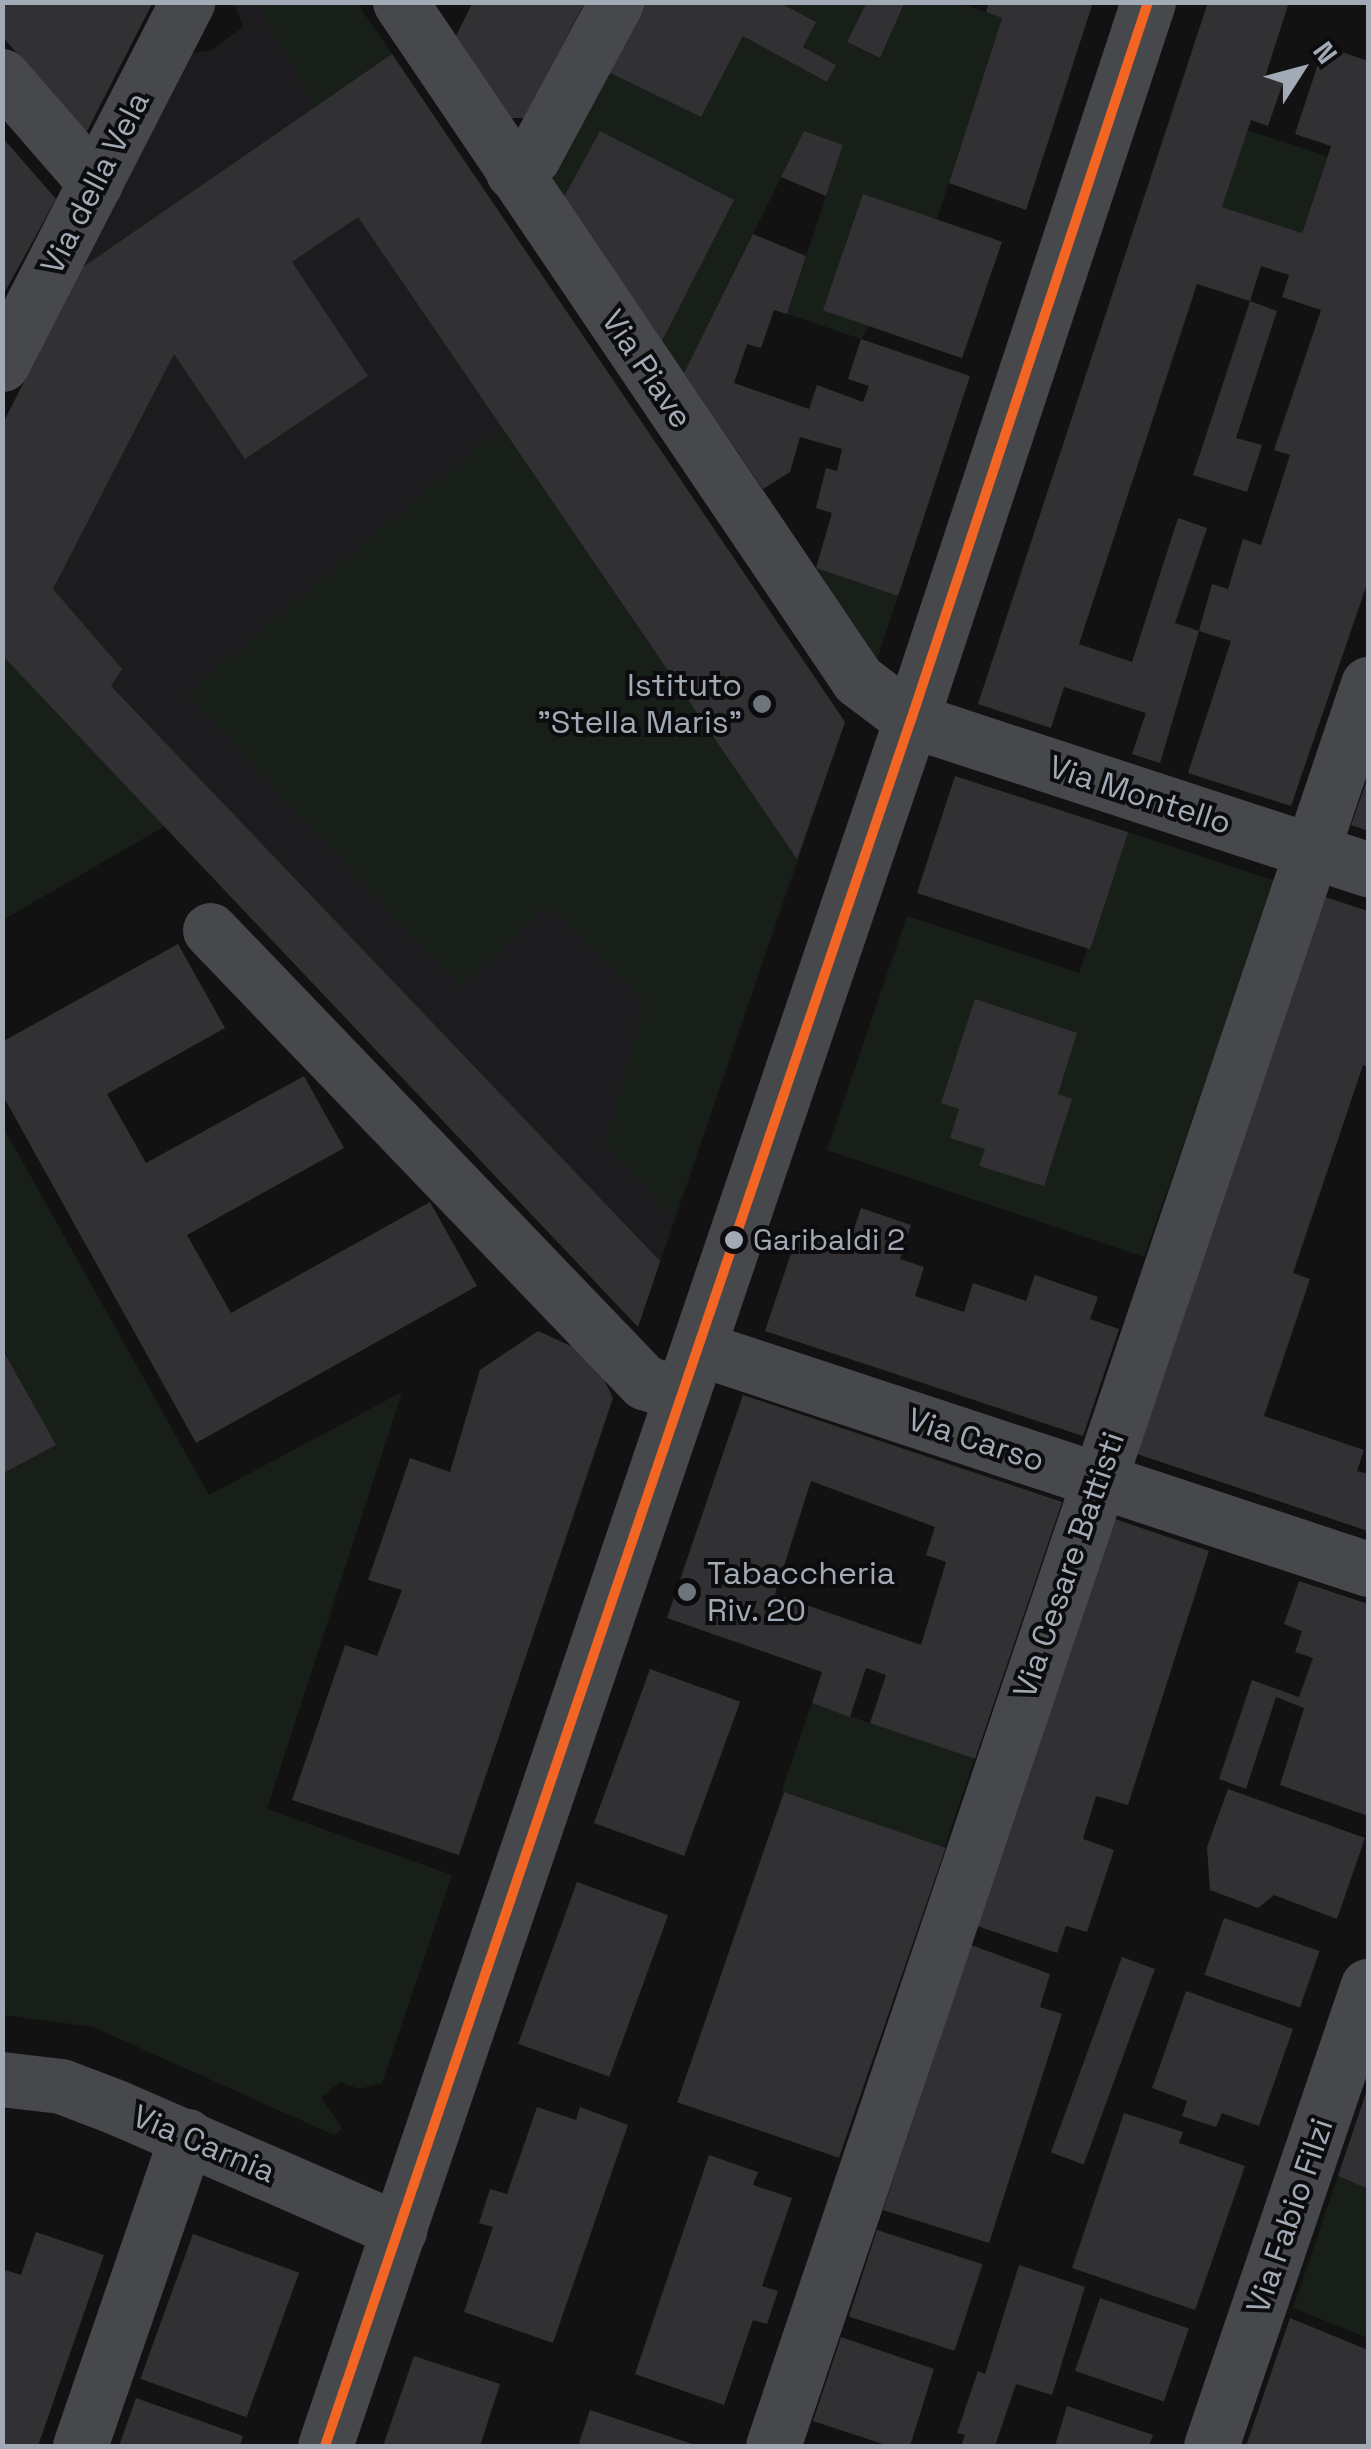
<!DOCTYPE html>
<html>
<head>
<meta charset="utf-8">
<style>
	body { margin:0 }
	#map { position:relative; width:1371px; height:2449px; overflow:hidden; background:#121212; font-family:"Space Grotesk",sans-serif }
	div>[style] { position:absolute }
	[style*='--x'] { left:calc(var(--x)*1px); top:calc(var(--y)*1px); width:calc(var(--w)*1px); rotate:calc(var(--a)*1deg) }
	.built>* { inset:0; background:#1c1c1e }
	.green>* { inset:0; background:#181f18; transform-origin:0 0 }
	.building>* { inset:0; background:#313133; transform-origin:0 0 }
	.minor>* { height:55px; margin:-27.5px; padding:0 27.5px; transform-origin:27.5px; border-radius:27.5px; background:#46484b }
	.bus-1>* { height:10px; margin:-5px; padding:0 5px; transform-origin:5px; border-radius:5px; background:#f26522 }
	.dots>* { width:28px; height:28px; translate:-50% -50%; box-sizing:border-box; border:5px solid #0c0c0e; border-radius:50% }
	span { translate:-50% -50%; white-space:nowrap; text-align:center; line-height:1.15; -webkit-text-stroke:8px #0c0c0e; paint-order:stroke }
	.bus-label { font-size:30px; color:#a1aab5 }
	.left { translate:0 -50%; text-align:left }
	.street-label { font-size:32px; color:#a1aab5 }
	.poi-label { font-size:32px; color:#a1aab5 }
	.right { translate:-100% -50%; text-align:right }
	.frame { position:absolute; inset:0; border:5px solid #a1aab5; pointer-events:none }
	.north { position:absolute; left:1251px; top:20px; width:100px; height:100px; -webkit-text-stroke:8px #0c0c0e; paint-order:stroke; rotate:54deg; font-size:28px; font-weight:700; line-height:40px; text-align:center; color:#a1aab5 }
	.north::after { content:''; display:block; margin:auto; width:35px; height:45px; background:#a1aab5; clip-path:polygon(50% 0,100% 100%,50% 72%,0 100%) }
</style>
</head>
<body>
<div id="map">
	<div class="built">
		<i style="clip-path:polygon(234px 3px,357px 3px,845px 722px,638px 1327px,3px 655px,2px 425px,193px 53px,212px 50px,243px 27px)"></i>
	</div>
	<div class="green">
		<i style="clip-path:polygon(257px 3px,357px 3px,392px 54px,316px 107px)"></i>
		<i style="clip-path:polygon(778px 3px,867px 3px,847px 42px,880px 58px,905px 3px,959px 3px,1002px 18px,937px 219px,861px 339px,787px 314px,843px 146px,804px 131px,684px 373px,662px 341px,733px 200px,564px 197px,552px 178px,608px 72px,701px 117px,743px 36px,827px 82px,836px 65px,803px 47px,815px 22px)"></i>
		<i style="left:1247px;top:130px;width:84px;height:81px;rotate:18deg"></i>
		<i style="clip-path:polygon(501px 427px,797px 859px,674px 1219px,606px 1144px,644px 1003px,547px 906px,460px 987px,187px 694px)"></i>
		<i style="clip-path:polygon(816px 568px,898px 596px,877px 659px)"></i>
		<i style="clip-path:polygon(2px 655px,165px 826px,3px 920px,2px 920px)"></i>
		<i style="clip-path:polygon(1128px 832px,1275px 881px,1144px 1257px,827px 1150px,907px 916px,1079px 973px)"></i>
		<i style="clip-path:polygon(2px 1125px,209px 1495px,402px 1392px,267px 1809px,452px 1875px,382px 2083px,359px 2089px,340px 2082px,321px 2098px,342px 2128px,334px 2135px,93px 2027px,3px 2015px,3px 1474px,55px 1445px,3px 1348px)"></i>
		<i style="left:812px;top:1703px;width:172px;height:93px;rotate:19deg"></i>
		<i style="clip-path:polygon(1338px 2176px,1368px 2189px,1368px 2338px,1293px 2308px)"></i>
	</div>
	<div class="building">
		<i style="clip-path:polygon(2px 2px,153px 2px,86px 133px,2px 36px)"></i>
		<i style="clip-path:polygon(473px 2px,585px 2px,524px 118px,511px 118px,456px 36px)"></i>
		<i style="clip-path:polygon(645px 2px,778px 2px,816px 22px,803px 47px,836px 65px,827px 82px,743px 36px,701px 117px,608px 72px)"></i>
		<i style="clip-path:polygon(867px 2px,905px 2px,880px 58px,847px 42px)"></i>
		<i style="clip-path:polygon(989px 2px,1093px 2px,1026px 210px,949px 183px,1002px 18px,986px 12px)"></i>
		<i style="clip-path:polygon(1208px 2px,1289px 2px,1265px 77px,1283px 83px,1268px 126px,1251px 120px,1222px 207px,1302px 233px,1331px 146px,1295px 134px,1324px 46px,1368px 61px,1368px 581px,1291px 806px,1188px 773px,1231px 641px,1199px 631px,1212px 584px,1228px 589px,1243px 539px,1261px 545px,1290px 455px,1274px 450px,1321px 310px,1282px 297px,1289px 275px,1261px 266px,1250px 301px,1197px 284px,1079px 644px,1132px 662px,1178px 518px,1207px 528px,1175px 623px,1199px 631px,1160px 763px,1132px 754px,1146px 713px,1064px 687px,1051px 728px,978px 704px)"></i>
		<i style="clip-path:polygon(392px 54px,845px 722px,797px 859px,358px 217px,292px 262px,368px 376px,245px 459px,174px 354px,53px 589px,122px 669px,111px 686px,660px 1261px,638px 1327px,2px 655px,2px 425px,83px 267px)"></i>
		<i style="clip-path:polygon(600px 131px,734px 200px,662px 341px,564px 197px)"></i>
		<i style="clip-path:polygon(804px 131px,843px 145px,826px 196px,781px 177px)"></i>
		<i style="clip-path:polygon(2px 137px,56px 199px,2px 297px)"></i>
		<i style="left:863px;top:194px;width:147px;height:123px;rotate:19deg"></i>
		<i style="clip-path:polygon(753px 234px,806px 256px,787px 314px,774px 310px,761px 348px,747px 344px,734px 383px,809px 409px,817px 385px,863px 402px,869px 386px,848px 379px,861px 339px,970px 376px,898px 596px,816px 568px,832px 513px,816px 508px,826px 468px,837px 471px,842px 449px,800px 437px,790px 472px,763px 489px,684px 373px)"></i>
		<i style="clip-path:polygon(1250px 301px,1277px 311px,1236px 438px,1262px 445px,1247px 492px,1193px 475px)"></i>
		<i style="left:955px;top:776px;width:182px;height:123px;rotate:18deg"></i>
		<i style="clip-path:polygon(1368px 777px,1368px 831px,1351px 825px)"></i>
		<i style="clip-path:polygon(1319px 895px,1368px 911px,1368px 1067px,1363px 1065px,1293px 1273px,1310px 1279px,1264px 1416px,1364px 1450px,1357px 1471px,1368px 1474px,1368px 1531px,1134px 1453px)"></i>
		<i style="clip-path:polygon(178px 944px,225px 1028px,107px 1094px,146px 1163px,304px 1076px,344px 1148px,187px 1235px,231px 1313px,430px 1202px,477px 1286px,196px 1443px,2px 1094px,2px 1042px)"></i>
		<i style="clip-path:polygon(975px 999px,1077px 1033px,1058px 1094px,1072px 1099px,1044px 1186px,979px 1166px,985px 1149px,950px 1138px,959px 1109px,941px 1103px)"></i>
		<i style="clip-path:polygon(861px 1208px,911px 1225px,900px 1259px,924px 1267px,915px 1296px,964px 1312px,973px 1283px,1026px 1301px,1035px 1275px,1098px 1297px,1090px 1319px,1119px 1329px,1083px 1436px,765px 1331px,799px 1230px,848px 1247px)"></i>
		<i style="clip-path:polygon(538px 1331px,593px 1356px,613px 1398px,459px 1855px,292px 1800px,345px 1645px,377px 1656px,402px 1590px,368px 1580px,410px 1458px,450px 1472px,480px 1370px)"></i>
		<i style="clip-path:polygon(2px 1348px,56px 1445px,2px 1474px)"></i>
		<i style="clip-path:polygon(evenodd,743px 1395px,1062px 1502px,975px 1759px,870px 1723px,886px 1675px,866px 1668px,850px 1717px,812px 1703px,822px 1672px,667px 1618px,743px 1395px,811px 1481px,935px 1527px,926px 1555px,946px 1562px,921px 1645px,775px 1594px,811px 1481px)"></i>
		<i style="clip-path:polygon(1112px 1518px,1209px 1551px,1128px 1805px,1096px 1796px,1083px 1839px,1114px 1850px,1087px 1932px,1066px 1926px,1057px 1953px,977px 1926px)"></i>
		<i style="clip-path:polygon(1299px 1581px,1368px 1604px,1368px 1816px,1280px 1785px,1304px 1708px,1276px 1697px,1246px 1789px,1219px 1779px,1252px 1680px,1299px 1697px,1313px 1658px,1295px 1652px,1302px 1631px,1284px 1624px)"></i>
		<i style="left:650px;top:1669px;width:96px;height:164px;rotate:20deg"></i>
		<i style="clip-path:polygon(1228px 1789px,1365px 1838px,1337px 1919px,1274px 1895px,1258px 1908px,1210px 1890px,1207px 1847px)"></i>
		<i style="left:784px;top:1792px;width:171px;height:328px;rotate:19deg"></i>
		<i style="left:577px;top:1882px;width:97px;height:172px;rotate:20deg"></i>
		<i style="left:1224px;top:1918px;width:101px;height:60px;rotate:19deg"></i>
		<i style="clip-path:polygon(971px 1945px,1050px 1974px,1040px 2007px,1062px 2014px,989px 2243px,883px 2210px)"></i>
		<i style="left:1122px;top:1957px;width:35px;height:208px;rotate:20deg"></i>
		<i style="clip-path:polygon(1186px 1991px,1293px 2029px,1259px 2126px,1222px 2113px,1216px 2127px,1182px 2116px,1187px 2101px,1152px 2088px)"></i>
		<i style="clip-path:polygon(1368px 2087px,1368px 2189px,1338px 2176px)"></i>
		<i style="clip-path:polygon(537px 2107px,576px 2120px,580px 2107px,628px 2125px,553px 2343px,464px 2312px,493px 2227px,479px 2223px,490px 2189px,507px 2194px)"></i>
		<i style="clip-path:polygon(1124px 2113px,1183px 2132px,1179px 2143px,1245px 2166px,1195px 2310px,1072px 2268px)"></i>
		<i style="clip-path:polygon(709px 2155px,758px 2172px,753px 2185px,792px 2198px,762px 2286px,778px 2291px,767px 2324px,753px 2320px,724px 2405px,635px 2374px)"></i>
		<i style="left:877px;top:2230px;width:111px;height:91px;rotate:18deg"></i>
		<i style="clip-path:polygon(36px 2232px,104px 2255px,38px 2446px,2px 2446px,2px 2269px,21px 2275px)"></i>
		<i style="left:193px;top:2234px;width:113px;height:154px;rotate:20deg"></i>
		<i style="clip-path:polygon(1019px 2265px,1085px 2287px,1052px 2395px,1016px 2384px,995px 2446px,961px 2446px,965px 2435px,957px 2433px,978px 2371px,985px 2374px)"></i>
		<i style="left:1100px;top:2298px;width:94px;height:77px;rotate:19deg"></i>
		<i style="clip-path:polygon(1290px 2318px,1368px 2350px,1368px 2446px,1246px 2446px)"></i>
		<i style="clip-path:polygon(841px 2337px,934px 2369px,910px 2446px,889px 2446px,813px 2421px)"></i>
		<i style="clip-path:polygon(414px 2356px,500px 2384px,480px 2446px,383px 2446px)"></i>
		<i style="clip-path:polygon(136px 2398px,243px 2436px,240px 2446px,119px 2446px)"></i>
		<i style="clip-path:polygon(1067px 2406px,1153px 2435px,1149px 2446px,1055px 2446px)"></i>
		<i style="clip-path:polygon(590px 2410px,698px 2446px,578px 2446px)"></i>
	</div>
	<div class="minor">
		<i style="--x:400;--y:2;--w:818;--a:55.96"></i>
		<i style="--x:858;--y:680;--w:66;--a:37"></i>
		<i style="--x:911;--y:720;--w:481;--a:18.1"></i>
		<i style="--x:2;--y:76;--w:142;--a:49"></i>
		<i style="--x:513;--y:172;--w:25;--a:-37"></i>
		<i style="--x:533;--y:157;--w:176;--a:-61.8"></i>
		<i style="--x:2;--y:364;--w:407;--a:-62.9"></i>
		<i style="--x:210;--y:930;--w:627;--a:46.16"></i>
		<i style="--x:644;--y:1382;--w:40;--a:18.9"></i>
		<i style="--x:698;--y:1348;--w:706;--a:18.26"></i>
		<i style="--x:2;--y:2079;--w:59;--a:6.8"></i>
		<i style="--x:61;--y:2086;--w:59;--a:20.9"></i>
		<i style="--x:116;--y:2107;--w:309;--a:23.5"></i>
		<i style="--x:80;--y:2446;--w:328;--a:-71"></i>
		<i style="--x:325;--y:2446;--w:1823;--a:-71.25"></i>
		<i style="--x:911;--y:720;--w:756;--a:-71.73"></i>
		<i style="--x:773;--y:2446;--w:1860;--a:-71.34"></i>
		<i style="--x:1211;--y:2446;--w:486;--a:-71.2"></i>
	</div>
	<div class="bus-1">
		<i style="--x:325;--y:2446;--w:1823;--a:-71.25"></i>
		<i style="--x:911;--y:720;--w:756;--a:-71.73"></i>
	</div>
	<div class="dots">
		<i style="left:762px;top:704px;background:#6f757c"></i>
		<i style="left:734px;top:1240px;background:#a1aab5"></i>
		<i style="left:687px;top:1592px;background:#6f757c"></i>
	</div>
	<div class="bus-label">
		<span class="left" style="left:753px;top:1240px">Garibaldi 2</span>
	</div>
	<div class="street-label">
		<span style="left:95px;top:183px;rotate:-63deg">Via della Vela</span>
		<span style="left:647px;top:369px;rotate:56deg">Via Piave</span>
		<span style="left:1140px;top:795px;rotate:18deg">Via Montello</span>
		<span style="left:976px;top:1440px;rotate:18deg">Via Carso</span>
		<span style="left:1069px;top:1565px;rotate:-71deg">Via Cesare Battisti</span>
		<span style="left:204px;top:2144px;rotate:23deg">Via Carnia</span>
		<span style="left:1290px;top:2216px;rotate:-71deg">Via Fabio Filzi</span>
	</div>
	<div class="poi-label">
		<span class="right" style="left:742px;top:704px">Istituto<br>"Stella Maris"</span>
		<span class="left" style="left:707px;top:1592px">Tabaccheria<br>Riv. 20</span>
	</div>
	<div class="frame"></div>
	<div class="north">N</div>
</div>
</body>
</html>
